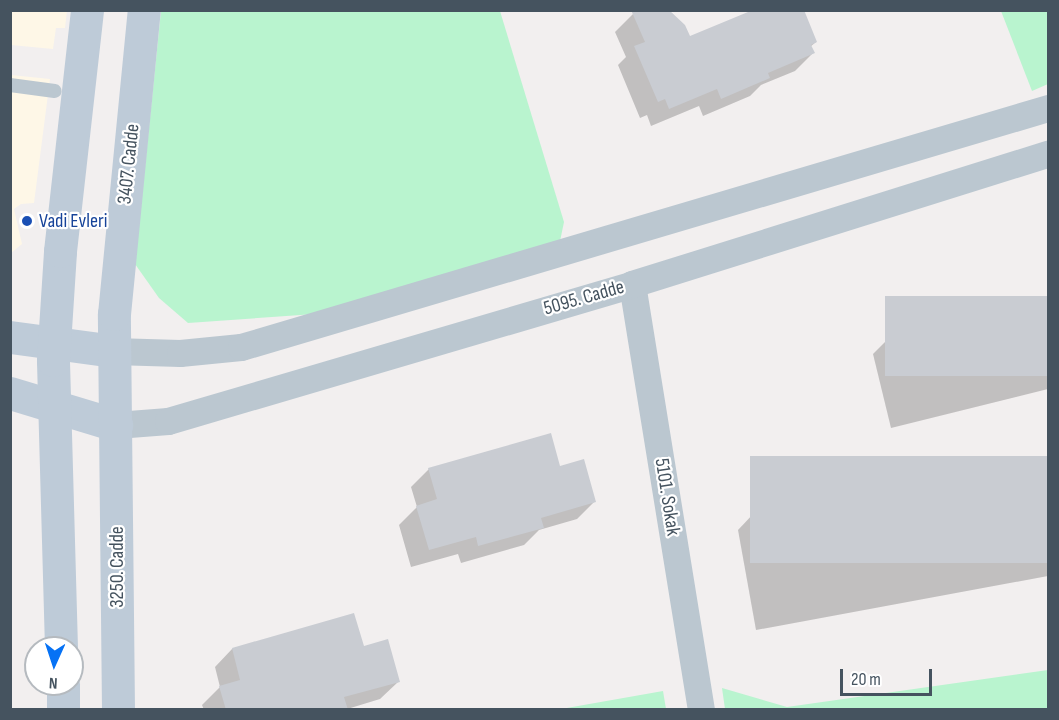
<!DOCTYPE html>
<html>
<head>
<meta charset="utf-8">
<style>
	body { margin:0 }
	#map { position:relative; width:1059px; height:720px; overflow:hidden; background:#f2efef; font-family:"Sofia Sans Condensed",sans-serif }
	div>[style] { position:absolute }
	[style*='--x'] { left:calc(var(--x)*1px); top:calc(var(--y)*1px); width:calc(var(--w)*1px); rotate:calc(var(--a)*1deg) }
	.commercial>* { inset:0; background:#fef7e7 }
	.green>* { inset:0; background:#b9f4cf }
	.shadow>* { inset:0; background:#0003 }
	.building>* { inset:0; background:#c9ccd2; transform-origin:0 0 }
	.lane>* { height:14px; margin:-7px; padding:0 7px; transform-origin:7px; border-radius:7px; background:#bbc7d0 }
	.street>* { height:27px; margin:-13.5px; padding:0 13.5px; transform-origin:13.5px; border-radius:13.5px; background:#bbc7d0 }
	.secondary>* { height:33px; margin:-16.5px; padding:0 16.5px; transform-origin:16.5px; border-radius:16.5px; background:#becbd8 }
	.dots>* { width:16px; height:16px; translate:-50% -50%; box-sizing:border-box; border:3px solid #fff; border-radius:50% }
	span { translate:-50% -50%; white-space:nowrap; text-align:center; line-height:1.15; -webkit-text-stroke:4.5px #fff; paint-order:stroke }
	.street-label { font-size:20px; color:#45535f }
	.transit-label { font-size:20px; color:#164399 }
	.left { translate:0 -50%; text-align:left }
	.frame { position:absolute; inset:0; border:12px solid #45535f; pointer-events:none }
	.north { position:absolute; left:24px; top:636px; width:60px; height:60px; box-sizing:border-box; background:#fff; border:2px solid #b5babf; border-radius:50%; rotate:183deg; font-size:16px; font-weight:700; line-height:24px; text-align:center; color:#45535f }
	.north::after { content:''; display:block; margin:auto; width:21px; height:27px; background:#0672f5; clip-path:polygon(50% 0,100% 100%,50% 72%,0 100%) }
	.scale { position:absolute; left:840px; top:669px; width:92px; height:27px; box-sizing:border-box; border:3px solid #45535f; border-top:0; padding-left:8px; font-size:18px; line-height:21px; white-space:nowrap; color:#45535f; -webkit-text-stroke:4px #fff; paint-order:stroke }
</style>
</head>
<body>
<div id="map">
	<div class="commercial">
		<i style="clip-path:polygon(10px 11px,67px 11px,65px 28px,56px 28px,53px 49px,11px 45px)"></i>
		<i style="clip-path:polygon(11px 75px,50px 79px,34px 203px,21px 204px,14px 209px,22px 244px,11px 253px)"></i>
	</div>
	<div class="green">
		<i style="clip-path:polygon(161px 11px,500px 11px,564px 222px,559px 246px,358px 311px,188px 323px,159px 298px,135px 264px)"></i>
		<i style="clip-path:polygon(1001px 11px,1048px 11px,1048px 84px,1032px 91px)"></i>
		<i style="clip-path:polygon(1048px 670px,1048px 709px,725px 709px,722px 688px,787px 707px)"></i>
		<i style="clip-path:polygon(663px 691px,666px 709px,561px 709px)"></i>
	</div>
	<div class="shadow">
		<i style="clip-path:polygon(760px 10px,783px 10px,787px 19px,816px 42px,810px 47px,813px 53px,795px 71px,761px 85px,750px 96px,703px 116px,699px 106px,651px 126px,647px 115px,640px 118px,618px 65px,626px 57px,615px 32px,633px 14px,689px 38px)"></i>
		<i style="clip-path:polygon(1048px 298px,1048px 389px,891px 428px,873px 354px,891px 336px)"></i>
		<i style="clip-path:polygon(1048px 458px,1048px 576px,756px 630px,738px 530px,755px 512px)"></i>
		<i style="clip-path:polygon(559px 468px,595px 501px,577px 519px,539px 530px,524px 545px,461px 563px,458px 554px,411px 567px,399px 525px,417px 507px,411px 487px,429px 469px)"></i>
		<i style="clip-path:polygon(353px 615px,363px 648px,398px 682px,380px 699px,344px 710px,204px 710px,202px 705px,220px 687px,215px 667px,232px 649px)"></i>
	</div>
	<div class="building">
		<i style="clip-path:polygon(631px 10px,669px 10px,685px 25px,690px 36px,748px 12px,804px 10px,817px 42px,811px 45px,815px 53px,768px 73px,770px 78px,721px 99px,717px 89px,669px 109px,665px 99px,658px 102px,634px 46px,645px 42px)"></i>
		<i style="left:1048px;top:296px;width:80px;height:163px;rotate:90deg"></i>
		<i style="clip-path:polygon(551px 433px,560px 466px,584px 459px,596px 502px,541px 518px,544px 528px,478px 546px,476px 537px,429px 550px,416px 506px,437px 499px,428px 468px)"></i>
		<i style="left:1048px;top:456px;width:107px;height:298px;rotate:90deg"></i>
		<i style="clip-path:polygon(354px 613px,364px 646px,388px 639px,400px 682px,344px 697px,348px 710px,226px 710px,219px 686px,240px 680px,232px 648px)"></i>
	</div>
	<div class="lane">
		<i style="--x:10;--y:85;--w:45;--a:7.6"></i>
	</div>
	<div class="street">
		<i style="--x:632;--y:284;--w:432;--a:80.8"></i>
		<i style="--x:113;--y:351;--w:67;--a:1.7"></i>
		<i style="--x:180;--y:353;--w:61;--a:-5.6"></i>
		<i style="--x:241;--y:347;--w:842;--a:-16.5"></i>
		<i style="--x:116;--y:425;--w:52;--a:-4.4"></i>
		<i style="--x:168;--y:421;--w:484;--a:-16.4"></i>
		<i style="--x:632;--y:284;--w:436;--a:-17.4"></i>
	</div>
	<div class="secondary">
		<i style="--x:10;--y:337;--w:104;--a:7.7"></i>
		<i style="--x:10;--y:393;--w:111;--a:16.8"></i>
		<i style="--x:61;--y:648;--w:288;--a:-91.6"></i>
		<i style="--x:53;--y:360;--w:109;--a:-86.3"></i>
		<i style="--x:60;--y:251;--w:243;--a:-83.6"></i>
		<i style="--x:63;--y:684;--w:26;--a:90"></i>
		<i style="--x:118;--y:710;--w:396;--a:-90.6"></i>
		<i style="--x:114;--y:314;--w:305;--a:-84.4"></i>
	</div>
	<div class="dots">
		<i style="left:27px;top:221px;background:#1a4fb4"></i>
	</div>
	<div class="street-label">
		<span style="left:129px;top:164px;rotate:-84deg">3407. Cadde</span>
		<span style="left:584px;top:298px;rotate:-16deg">5095. Cadde</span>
		<span style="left:667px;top:497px;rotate:81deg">5101. Sokak</span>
		<span style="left:117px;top:567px;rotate:-90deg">3250. Cadde</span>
	</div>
	<div class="transit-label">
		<span class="left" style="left:39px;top:221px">Vadi Evleri</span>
	</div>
	<div class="frame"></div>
	<div class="north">N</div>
	<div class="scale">20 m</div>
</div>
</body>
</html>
